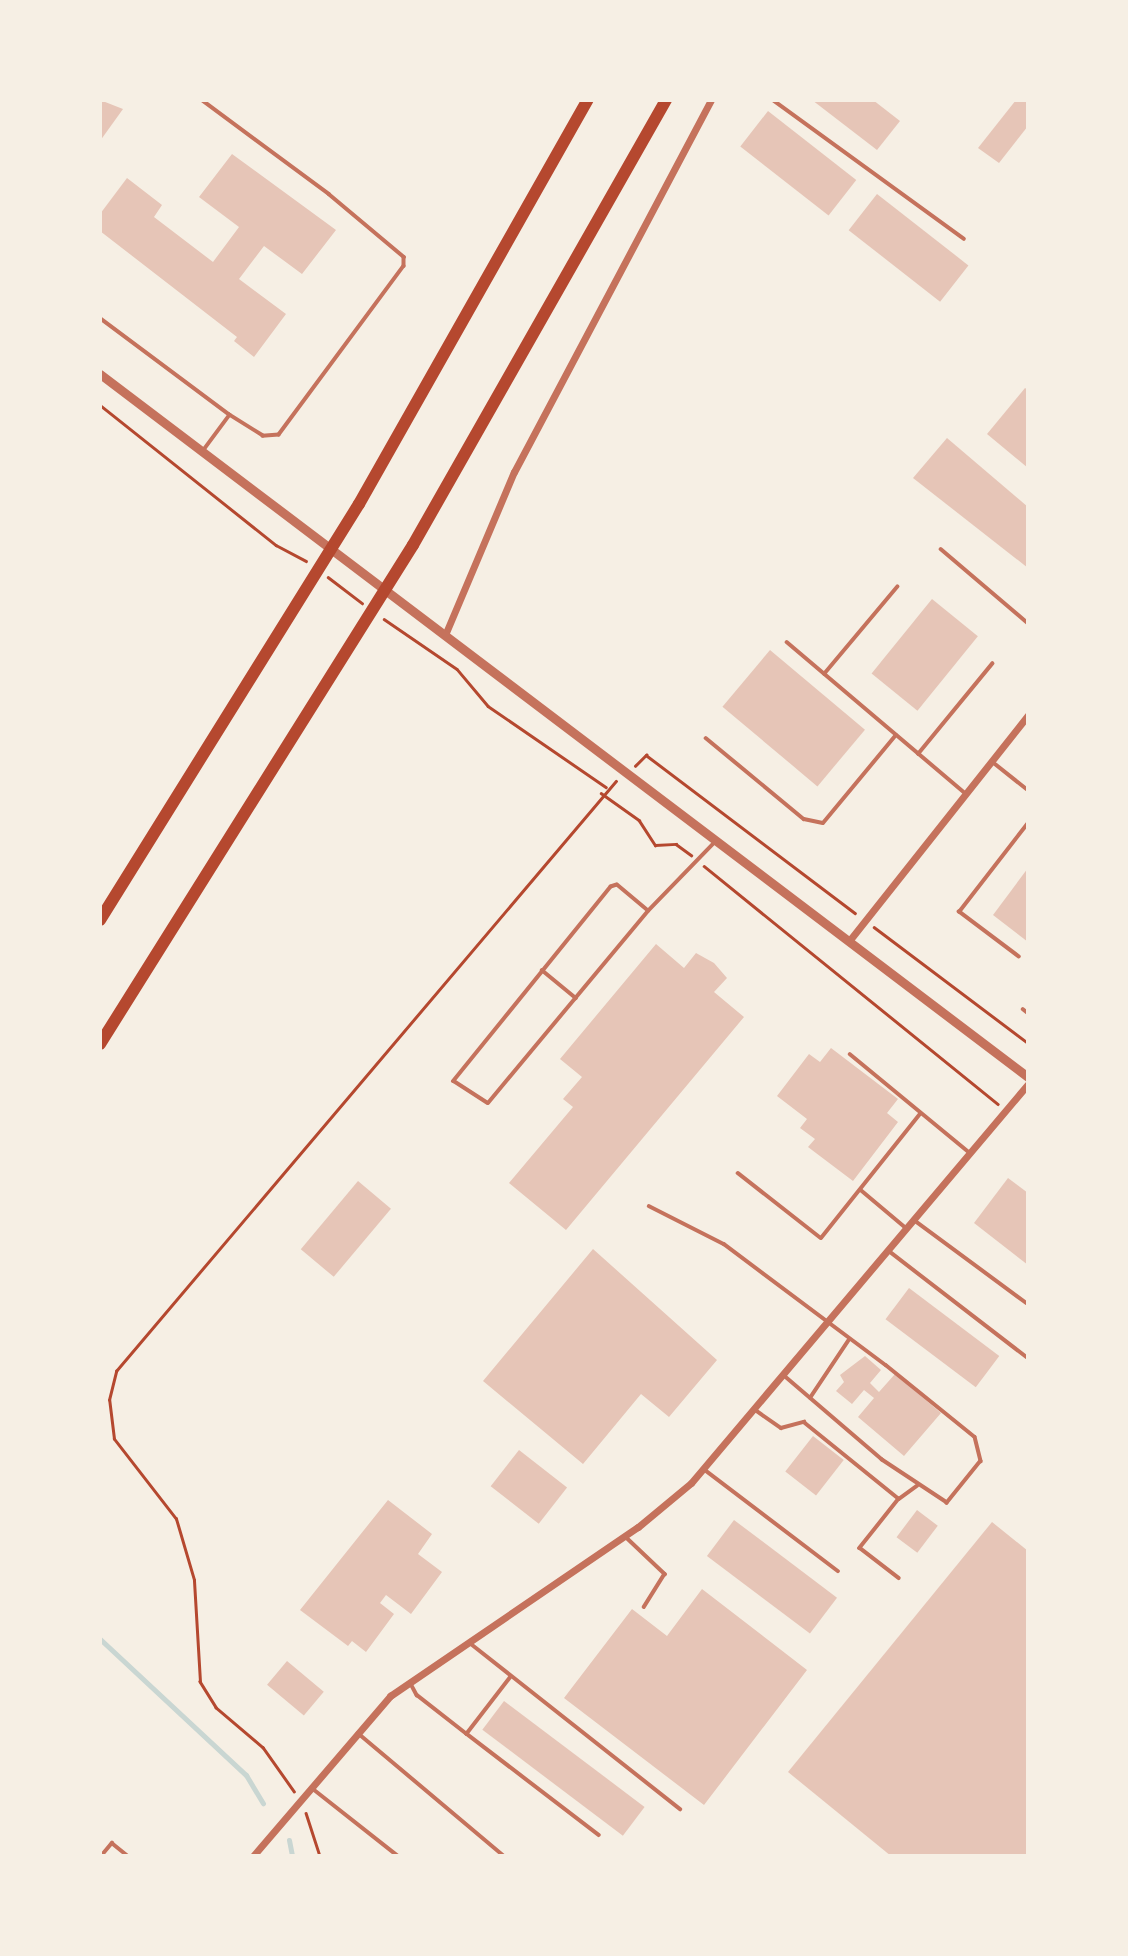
<!DOCTYPE html>
<html>
<head>
<meta charset="utf-8">
<style>
	body { margin:0 }
	#map { position:relative; width:1128px; height:1956px; overflow:hidden; background:#f6efe4; font-family:Figtree,sans-serif }
	div>[style] { position:absolute }
	[style*='--x'] { left:calc(var(--x)*1px); top:calc(var(--y)*1px); width:calc(var(--w)*1px); rotate:calc(var(--a)*1deg) }
	.stream>* { height:5px; margin:-2.5px; padding:0 2.5px; transform-origin:2.5px; border-radius:2.5px; background:#c9d6d2 }
	.building>* { inset:0; background:#e6c5b7; transform-origin:0 0 }
	.path>* { height:2.5px; margin:-1.25px; padding:0 1.25px; transform-origin:1.25px; border-radius:1.25px; background:#b5482f }
	.service>* { height:3.5px; margin:-1.75px; padding:0 1.75px; transform-origin:1.75px; border-radius:1.75px; background:#c5725c }
	.minor>* { height:7px; margin:-3.5px; padding:0 3.5px; transform-origin:3.5px; border-radius:3.5px; background:#c5725c }
	.tertiary>* { height:9px; margin:-4.5px; padding:0 4.5px; transform-origin:4.5px; border-radius:4.5px; background:#c5725c }
	.motorway>* { height:12px; margin:-6px; padding:0 6px; transform-origin:6px; border-radius:6px; background:#b5482f }
	span { translate:-50% -50%; white-space:nowrap; text-align:center; line-height:1.15; -webkit-text-stroke:7px #f6efe4; paint-order:stroke }
	.frame { position:absolute; inset:0; border:102px solid #f6efe4; pointer-events:none }
</style>
</head>
<body>
<div id="map">
	<div class="stream">
		<i style="--x:100;--y:1639;--w:200;--a:43"></i>
		<i style="--x:246;--y:1775;--w:33;--a:59"></i>
		<i style="--x:289;--y:1840;--w:16;--a:79"></i>
	</div>
	<div class="building">
		<i style="clip-path:polygon(100px 100px,123px 109px,100px 141px)"></i>
		<i style="clip-path:polygon(812px 100px,873px 100px,900px 121px,877px 150px)"></i>
		<i style="clip-path:polygon(1016px 100px,1028px 100px,1028px 126px,999px 163px,978px 148px)"></i>
		<i style="left:768px;top:111px;width:112px;height:45px;rotate:38deg"></i>
		<i style="clip-path:polygon(232px 154px,336px 230px,302px 274px,264px 246px,239px 279px,286px 314px,254px 357px,234px 341px,237px 337px,100px 231px,100px 214px,127px 178px,162px 205px,154px 217px,213px 262px,239px 227px,199px 197px)"></i>
		<i style="left:877px;top:194px;width:116px;height:46px;rotate:38deg"></i>
		<i style="clip-path:polygon(1025px 388px,1028px 390px,1028px 468px,987px 434px)"></i>
		<i style="clip-path:polygon(947px 438px,1028px 507px,1028px 568px,913px 478px)"></i>
		<i style="left:932px;top:599px;width:59px;height:96px;rotate:39deg"></i>
		<i style="left:770px;top:650px;width:124px;height:74px;rotate:40deg"></i>
		<i style="clip-path:polygon(1028px 868px,1028px 942px,993px 915px)"></i>
		<i style="clip-path:polygon(656px 944px,684px 968px,696px 953px,714px 963px,727px 978px,714px 992px,744px 1017px,566px 1230px,509px 1183px,573px 1107px,563px 1099px,582px 1077px,560px 1059px)"></i>
		<i style="clip-path:polygon(831px 1048px,898px 1099px,887px 1113px,898px 1122px,853px 1181px,808px 1147px,815px 1139px,800px 1128px,807px 1119px,777px 1096px,809px 1054px,820px 1062px)"></i>
		<i style="clip-path:polygon(1008px 1178px,1028px 1193px,1028px 1265px,974px 1223px)"></i>
		<i style="left:358px;top:1181px;width:43px;height:89px;rotate:40deg"></i>
		<i style="clip-path:polygon(593px 1249px,717px 1360px,669px 1417px,641px 1394px,583px 1464px,483px 1381px)"></i>
		<i style="left:909px;top:1288px;width:113px;height:39px;rotate:37deg"></i>
		<i style="clip-path:polygon(865px 1356px,881px 1370px,870px 1383px,879px 1392px,895px 1374px,941px 1413px,904px 1456px,858px 1417px,874px 1398px,864px 1390px,852px 1404px,836px 1391px,844px 1382px,840px 1375px)"></i>
		<i style="left:813px;top:1436px;width:39px;height:45px;rotate:38deg"></i>
		<i style="left:519px;top:1450px;width:61px;height:46px;rotate:38deg"></i>
		<i style="clip-path:polygon(388px 1500px,432px 1534px,418px 1554px,442px 1572px,411px 1614px,386px 1595px,380px 1603px,394px 1614px,366px 1652px,352px 1641px,348px 1646px,300px 1610px)"></i>
		<i style="left:917px;top:1510px;width:26px;height:34px;rotate:37deg"></i>
		<i style="left:734px;top:1520px;width:129px;height:45px;rotate:37deg"></i>
		<i style="clip-path:polygon(992px 1522px,1028px 1551px,1028px 1856px,891px 1856px,788px 1772px)"></i>
		<i style="clip-path:polygon(702px 1589px,807px 1670px,704px 1805px,564px 1698px,632px 1609px,667px 1636px)"></i>
		<i style="left:287px;top:1661px;width:48px;height:31px;rotate:40deg"></i>
		<i style="left:504px;top:1701px;width:176px;height:36px;rotate:37deg"></i>
	</div>
	<div class="path">
		<i style="--x:100;--y:405;--w:225;--a:38.5"></i>
		<i style="--x:276;--y:545;--w:34;--a:28"></i>
		<i style="--x:328;--y:577;--w:43;--a:37.4"></i>
		<i style="--x:384;--y:619;--w:88;--a:34.4"></i>
		<i style="--x:457;--y:669;--w:48;--a:50"></i>
		<i style="--x:488;--y:706;--w:143;--a:34.5"></i>
		<i style="--x:635;--y:766;--w:16;--a:-45"></i>
		<i style="--x:646;--y:755;--w:262;--a:37.1"></i>
		<i style="--x:601;--y:793;--w:47;--a:35.4"></i>
		<i style="--x:639;--y:820;--w:30;--a:57"></i>
		<i style="--x:655;--y:845;--w:21;--a:-3"></i>
		<i style="--x:676;--y:844;--w:19;--a:36"></i>
		<i style="--x:704;--y:866;--w:378;--a:39"></i>
		<i style="--x:874;--y:927;--w:193;--a:37"></i>
		<i style="--x:294;--y:1792;--w:54;--a:-125.2"></i>
		<i style="--x:263;--y:1748;--w:62;--a:-139.6"></i>
		<i style="--x:216;--y:1708;--w:31;--a:-122"></i>
		<i style="--x:200;--y:1682;--w:102;--a:-93.4"></i>
		<i style="--x:194;--y:1580;--w:64;--a:-106.4"></i>
		<i style="--x:176;--y:1519;--w:101;--a:-127.8"></i>
		<i style="--x:114;--y:1439;--w:39;--a:-97"></i>
		<i style="--x:109;--y:1400;--w:30;--a:-76"></i>
		<i style="--x:116;--y:1371;--w:773;--a:-49.72"></i>
		<i style="--x:306;--y:1813;--w:45;--a:72"></i>
	</div>
	<div class="service">
		<i style="--x:202;--y:100;--w:158;--a:36.5"></i>
		<i style="--x:329;--y:194;--w:98;--a:40"></i>
		<i style="--x:404;--y:257;--w:9;--a:90"></i>
		<i style="--x:404;--y:266;--w:210;--a:126.5"></i>
		<i style="--x:279;--y:435;--w:16;--a:176"></i>
		<i style="--x:263;--y:436;--w:39;--a:-148"></i>
		<i style="--x:230;--y:415;--w:44;--a:126.6"></i>
		<i style="--x:773;--y:100;--w:236;--a:36"></i>
		<i style="--x:100;--y:318;--w:162;--a:36.7"></i>
		<i style="--x:941;--y:549;--w:114;--a:40.4"></i>
		<i style="--x:787;--y:642;--w:235;--a:40.3"></i>
		<i style="--x:824;--y:674;--w:114;--a:-50"></i>
		<i style="--x:706;--y:738;--w:127;--a:39.6"></i>
		<i style="--x:804;--y:819;--w:19;--a:12"></i>
		<i style="--x:823;--y:823;--w:114;--a:-50.3"></i>
		<i style="--x:918;--y:754;--w:117;--a:-50.6"></i>
		<i style="--x:994;--y:763;--w:43;--a:38.5"></i>
		<i style="--x:648;--y:911;--w:40;--a:-140"></i>
		<i style="--x:617;--y:885;--w:6;--a:162"></i>
		<i style="--x:611;--y:887;--w:250;--a:129"></i>
		<i style="--x:454;--y:1081;--w:40;--a:32.9"></i>
		<i style="--x:488;--y:1103;--w:250;--a:-50.2"></i>
		<i style="--x:648;--y:911;--w:95;--a:-45.9"></i>
		<i style="--x:1019;--y:957;--w:75;--a:-143.1"></i>
		<i style="--x:959;--y:912;--w:113;--a:-52.2"></i>
		<i style="--x:542;--y:970;--w:44;--a:39.5"></i>
		<i style="--x:1023;--y:1009;--w:6;--a:39"></i>
		<i style="--x:850;--y:1054;--w:154;--a:39.5"></i>
		<i style="--x:738;--y:1173;--w:105;--a:38.1"></i>
		<i style="--x:821;--y:1238;--w:159;--a:-51.4"></i>
		<i style="--x:861;--y:1190;--w:57;--a:40.1"></i>
		<i style="--x:649;--y:1206;--w:84;--a:26.9"></i>
		<i style="--x:724;--y:1244;--w:202;--a:36.8"></i>
		<i style="--x:886;--y:1365;--w:114;--a:39"></i>
		<i style="--x:975;--y:1437;--w:25;--a:76"></i>
		<i style="--x:981;--y:1461;--w:54;--a:129"></i>
		<i style="--x:947;--y:1503;--w:78;--a:-146.5"></i>
		<i style="--x:882;--y:1460;--w:129;--a:-139.4"></i>
		<i style="--x:914;--y:1220;--w:142;--a:36.4"></i>
		<i style="--x:889;--y:1251;--w:175;--a:37.6"></i>
		<i style="--x:810;--y:1398;--w:69;--a:-56.3"></i>
		<i style="--x:754;--y:1409;--w:33;--a:35"></i>
		<i style="--x:781;--y:1428;--w:24;--a:-15"></i>
		<i style="--x:804;--y:1422;--w:122;--a:39"></i>
		<i style="--x:899;--y:1499;--w:22;--a:-36"></i>
		<i style="--x:705;--y:1470;--w:167;--a:37.2"></i>
		<i style="--x:899;--y:1499;--w:63;--a:128.5"></i>
		<i style="--x:860;--y:1548;--w:49;--a:37.6"></i>
		<i style="--x:626;--y:1537;--w:54;--a:43.5"></i>
		<i style="--x:665;--y:1574;--w:39;--a:122"></i>
		<i style="--x:470;--y:1643;--w:268;--a:38.3"></i>
		<i style="--x:511;--y:1677;--w:72;--a:127.7"></i>
		<i style="--x:467;--y:1734;--w:166;--a:37.4"></i>
		<i style="--x:410;--y:1682;--w:15;--a:62"></i>
		<i style="--x:417;--y:1695;--w:63;--a:38"></i>
		<i style="--x:358;--y:1733;--w:191;--a:40.1"></i>
		<i style="--x:312;--y:1788;--w:110;--a:38.3"></i>
		<i style="--x:101;--y:1856;--w:17;--a:-50"></i>
		<i style="--x:112;--y:1843;--w:21;--a:39"></i>
	</div>
	<div class="minor">
		<i style="--x:445;--y:635;--w:177;--a:-67.1"></i>
		<i style="--x:514;--y:472;--w:421;--a:-62.1"></i>
		<i style="--x:849;--y:941;--w:288;--a:-51.6"></i>
		<i style="--x:253;--y:1856;--w:211;--a:-49.4"></i>
		<i style="--x:390;--y:1696;--w:300;--a:-34.3"></i>
		<i style="--x:638;--y:1527;--w:69;--a:-39.7"></i>
		<i style="--x:691;--y:1483;--w:522;--a:-49.82"></i>
	</div>
	<div class="tertiary">
		<i style="--x:100;--y:374;--w:1164;--a:37.15"></i>
	</div>
	<div class="motorway">
		<i style="--x:100;--y:920;--w:490;--a:-58.1"></i>
		<i style="--x:359;--y:504;--w:464;--a:-60.5"></i>
		<i style="--x:100;--y:1044;--w:589;--a:-57.9"></i>
		<i style="--x:413;--y:545;--w:512;--a:-60.38"></i>
	</div>
	<div class="frame"></div>
</div>
</body>
</html>
